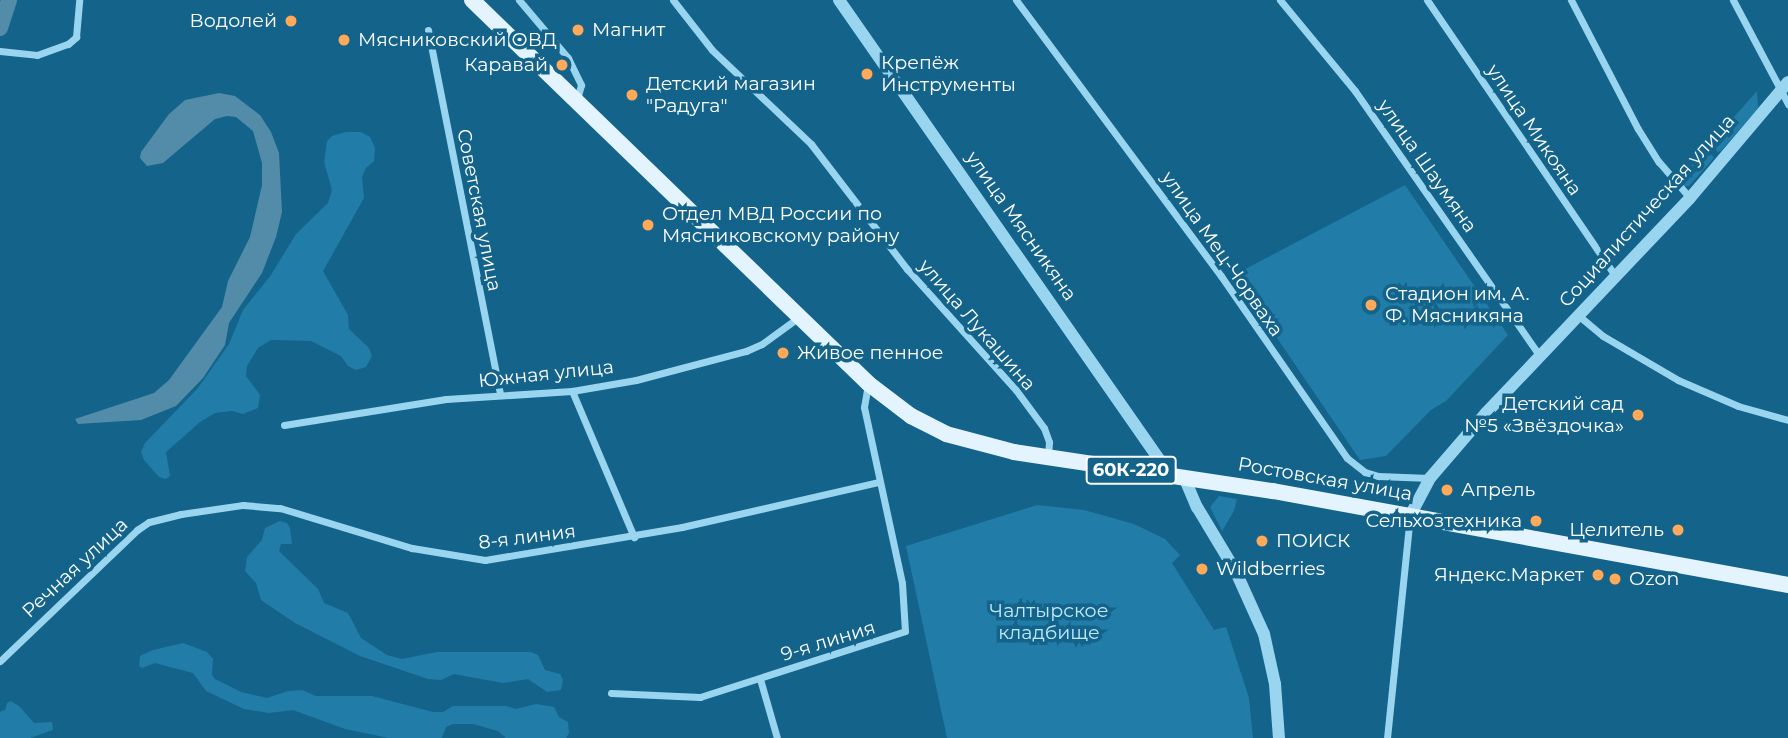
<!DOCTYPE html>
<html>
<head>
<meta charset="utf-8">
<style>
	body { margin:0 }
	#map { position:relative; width:1788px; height:738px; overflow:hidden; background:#13638b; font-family:Montserrat,sans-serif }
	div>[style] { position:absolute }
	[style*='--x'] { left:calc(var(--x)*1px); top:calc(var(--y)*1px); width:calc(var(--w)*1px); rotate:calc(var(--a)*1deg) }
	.green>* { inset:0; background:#217da8 }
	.water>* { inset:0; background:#528ca9 }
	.river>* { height:16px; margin:-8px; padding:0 8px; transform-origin:8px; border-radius:8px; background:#528ca9 }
	.minor>* { height:7px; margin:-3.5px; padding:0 3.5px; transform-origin:3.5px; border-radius:3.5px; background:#9ad5f0 }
	.tertiary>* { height:12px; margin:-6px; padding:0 6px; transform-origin:6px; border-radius:6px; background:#9ad5f0 }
	.primary>* { height:16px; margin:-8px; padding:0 8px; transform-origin:8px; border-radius:8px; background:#e3f4ff }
	.dots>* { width:19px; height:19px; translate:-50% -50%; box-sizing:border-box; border:4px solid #13638b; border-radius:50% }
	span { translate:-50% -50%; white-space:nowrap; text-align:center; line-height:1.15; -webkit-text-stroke:7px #13638b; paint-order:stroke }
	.shield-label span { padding:2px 5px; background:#13638b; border:2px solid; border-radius:5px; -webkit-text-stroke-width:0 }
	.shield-label { font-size:18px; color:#fff; font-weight:700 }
	.poi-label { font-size:19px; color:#fff }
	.right { translate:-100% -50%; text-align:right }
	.left { translate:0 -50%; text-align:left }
	.street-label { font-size:19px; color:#fff }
	.park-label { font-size:19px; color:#c0e9fc }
</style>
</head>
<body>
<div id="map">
	<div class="green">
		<i style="clip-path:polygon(1757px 91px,1758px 108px,1721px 151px,1717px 152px,1712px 142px)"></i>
		<i style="clip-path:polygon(346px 132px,361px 132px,370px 137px,375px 148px,374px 161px,366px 168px,362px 177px,364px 198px,323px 271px,348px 315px,349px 329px,369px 348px,372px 356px,366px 367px,356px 370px,348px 366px,341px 356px,311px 341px,271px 340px,258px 348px,247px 366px,246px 376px,260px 395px,258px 408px,243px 414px,232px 411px,215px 413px,200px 422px,166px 452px,170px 476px,166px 479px,159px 477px,144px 460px,141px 452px,145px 443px,198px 388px,229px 344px,243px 310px,271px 275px,296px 234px,328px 203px,332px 190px,324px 162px,327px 141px,332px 136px)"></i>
		<i style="clip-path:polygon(1708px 150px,1714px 158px,1689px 186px,1684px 186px,1678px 181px,1679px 177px)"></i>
		<i style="clip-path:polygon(1405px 185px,1508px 335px,1446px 401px,1431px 410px,1386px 456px,1360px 460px,1234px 275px)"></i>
		<i style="clip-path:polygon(1219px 496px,1237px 499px,1234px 511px,1222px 531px,1210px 507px)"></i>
		<i style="clip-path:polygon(1037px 505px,1084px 510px,1134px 524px,1165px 539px,1180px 555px,1172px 563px,1214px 630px,1226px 627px,1249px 698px,1253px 738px,947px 738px,906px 546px)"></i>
		<i style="clip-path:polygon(280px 521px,287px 523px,290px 528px,292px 544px,281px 544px,279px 551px,318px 589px,324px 603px,348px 613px,361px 638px,387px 655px,402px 659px,437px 652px,531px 652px,538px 655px,545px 670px,560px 674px,563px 680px,561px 690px,547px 692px,528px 679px,503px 683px,454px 674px,441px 680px,428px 679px,360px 656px,295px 623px,261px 600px,256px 583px,245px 571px,247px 557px,262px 540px,265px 528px)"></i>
		<i style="clip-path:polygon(183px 643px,207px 652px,213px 659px,212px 675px,215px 679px,241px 692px,267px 698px,288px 691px,302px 690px,316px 696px,372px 696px,433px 712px,443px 712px,453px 706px,506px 706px,516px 709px,536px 704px,554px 707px,559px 717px,568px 722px,569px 733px,566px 738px,506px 738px,498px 731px,473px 724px,453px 724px,446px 727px,442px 738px,389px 738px,345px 729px,293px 710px,269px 713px,244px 709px,206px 691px,193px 673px,155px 663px,142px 668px,139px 666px,140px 656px,153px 650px)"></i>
		<i style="clip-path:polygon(11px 701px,19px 706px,34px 723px,52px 722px,53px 730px,30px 738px,0 738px,0 712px,5px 710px,7px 703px)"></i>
	</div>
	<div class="water">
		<i style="clip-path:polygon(219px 93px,235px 96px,260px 115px,271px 132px,279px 153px,282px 212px,276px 237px,262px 273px,229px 323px,225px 345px,203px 378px,176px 406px,141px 420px,78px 424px,75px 419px,154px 393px,169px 380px,222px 307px,228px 281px,250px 237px,262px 185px,262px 163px,253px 131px,236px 117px,227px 116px,215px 119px,163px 163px,147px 166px,140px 158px,141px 152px,169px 114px,185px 100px)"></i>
	</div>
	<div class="river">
		<i style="--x:0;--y:28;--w:29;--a:-72"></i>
	</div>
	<div class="minor">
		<i style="--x:519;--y:0;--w:76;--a:49.8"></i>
		<i style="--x:568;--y:58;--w:30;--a:64"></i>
		<i style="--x:581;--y:85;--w:15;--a:106"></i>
		<i style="--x:673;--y:0;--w:63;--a:52"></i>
		<i style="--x:712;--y:50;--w:137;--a:43.5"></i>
		<i style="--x:811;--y:144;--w:158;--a:52.5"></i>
		<i style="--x:907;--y:269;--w:163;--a:48"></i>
		<i style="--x:1016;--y:390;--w:47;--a:53.6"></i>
		<i style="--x:1044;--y:428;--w:15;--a:70"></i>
		<i style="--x:1049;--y:442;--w:15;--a:94"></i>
		<i style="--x:1016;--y:0;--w:344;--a:53.4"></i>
		<i style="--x:1221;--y:276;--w:221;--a:55.3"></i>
		<i style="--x:1347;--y:458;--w:23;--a:38"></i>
		<i style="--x:1365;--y:472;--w:14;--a:17"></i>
		<i style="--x:1378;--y:476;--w:52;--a:2.2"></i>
		<i style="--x:1280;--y:0;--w:118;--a:50.5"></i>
		<i style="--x:1355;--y:91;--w:323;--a:55.1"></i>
		<i style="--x:1427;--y:0;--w:335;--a:55.7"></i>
		<i style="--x:1571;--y:0;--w:145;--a:62.6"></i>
		<i style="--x:1638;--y:129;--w:39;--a:58"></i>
		<i style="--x:1659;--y:162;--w:48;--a:49.3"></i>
		<i style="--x:1733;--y:0;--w:118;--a:62.1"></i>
		<i style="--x:428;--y:30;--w:372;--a:78.8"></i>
		<i style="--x:0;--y:51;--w:37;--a:6"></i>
		<i style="--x:37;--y:55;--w:33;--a:-20"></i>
		<i style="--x:68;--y:44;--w:11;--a:-41"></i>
		<i style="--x:76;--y:37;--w:37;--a:-85"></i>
		<i style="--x:1579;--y:316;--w:31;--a:40"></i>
		<i style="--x:1603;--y:336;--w:87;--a:30.4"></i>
		<i style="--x:1678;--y:380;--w:65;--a:23.4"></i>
		<i style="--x:1738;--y:406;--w:52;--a:15.6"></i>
		<i style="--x:572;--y:391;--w:159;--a:67"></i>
		<i style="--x:284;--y:425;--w:164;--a:-9.1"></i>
		<i style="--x:446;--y:399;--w:126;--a:-3.6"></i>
		<i style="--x:572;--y:391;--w:65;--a:-9.8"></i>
		<i style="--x:636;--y:380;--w:114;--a:-14.8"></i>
		<i style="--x:746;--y:351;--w:17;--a:-24"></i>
		<i style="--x:762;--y:344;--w:46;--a:-36.1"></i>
		<i style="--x:0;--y:661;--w:190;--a:-43.7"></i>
		<i style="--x:137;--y:530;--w:14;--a:-34"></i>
		<i style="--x:149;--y:522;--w:33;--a:-14"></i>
		<i style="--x:181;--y:514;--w:63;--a:-8.3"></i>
		<i style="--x:243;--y:505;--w:37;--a:5"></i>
		<i style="--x:280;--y:508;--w:138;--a:16.9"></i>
		<i style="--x:412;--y:548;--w:74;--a:9.3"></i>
		<i style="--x:485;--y:560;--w:200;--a:-9.5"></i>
		<i style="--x:682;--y:527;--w:201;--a:-12.9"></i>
		<i style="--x:760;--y:679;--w:61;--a:73.9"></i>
		<i style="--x:611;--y:693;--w:89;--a:2.6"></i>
		<i style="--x:700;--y:697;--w:215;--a:-17.8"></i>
		<i style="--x:905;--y:631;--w:48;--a:-93.6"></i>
		<i style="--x:902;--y:583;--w:180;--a:-102.2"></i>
		<i style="--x:864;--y:407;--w:23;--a:-80"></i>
		<i style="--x:1387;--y:738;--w:223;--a:-84.1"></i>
	</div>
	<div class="tertiary">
		<i style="--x:839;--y:0;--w:579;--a:55.13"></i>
		<i style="--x:1184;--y:477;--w:33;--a:67"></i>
		<i style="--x:1197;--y:507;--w:76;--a:59"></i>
		<i style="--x:1236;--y:572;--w:68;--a:65.7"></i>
		<i style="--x:1264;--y:634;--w:51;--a:77.6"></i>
		<i style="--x:1275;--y:684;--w:54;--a:85.8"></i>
		<i style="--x:1410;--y:516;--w:43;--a:-62.2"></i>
		<i style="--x:1430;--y:478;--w:86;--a:-49.3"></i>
		<i style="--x:1486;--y:413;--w:296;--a:-46.5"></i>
		<i style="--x:1690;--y:198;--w:152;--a:-49.8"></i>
	</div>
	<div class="primary">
		<i style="--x:472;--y:0;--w:552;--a:44.05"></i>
		<i style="--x:869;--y:384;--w:53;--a:37.3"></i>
		<i style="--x:911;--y:416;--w:39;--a:27"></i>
		<i style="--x:946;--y:434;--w:70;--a:14.8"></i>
		<i style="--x:1014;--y:452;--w:262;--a:8.6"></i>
		<i style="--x:1273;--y:491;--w:524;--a:10.34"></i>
	</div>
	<div class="dots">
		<i style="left:291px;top:21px;background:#ffa959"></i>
		<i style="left:578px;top:30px;background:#ffa959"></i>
		<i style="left:344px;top:40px;background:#ffa959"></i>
		<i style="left:562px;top:65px;background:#ffa959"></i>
		<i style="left:867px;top:74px;background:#ffa959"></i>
		<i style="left:632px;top:95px;background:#ffa959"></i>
		<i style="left:648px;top:225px;background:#ffa959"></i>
		<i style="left:1371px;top:305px;background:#ffa959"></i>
		<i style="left:783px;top:353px;background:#ffa959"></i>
		<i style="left:1638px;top:415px;background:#ffa959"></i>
		<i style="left:1447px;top:490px;background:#ffa959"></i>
		<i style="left:1536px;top:521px;background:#ffa959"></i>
		<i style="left:1678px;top:530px;background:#ffa959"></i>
		<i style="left:1262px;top:541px;background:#ffa959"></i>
		<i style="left:1202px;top:569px;background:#ffa959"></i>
		<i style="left:1598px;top:575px;background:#ffa959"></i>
		<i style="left:1615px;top:579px;background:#ffa959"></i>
	</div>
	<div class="shield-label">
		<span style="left:1131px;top:470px">60К-220</span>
	</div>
	<div class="poi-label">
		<span class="right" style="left:277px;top:21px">Водолей</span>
		<span class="left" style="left:592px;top:30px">Магнит</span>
		<span class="left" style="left:358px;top:40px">Мясниковский ОВД</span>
		<span class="left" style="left:881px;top:74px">Крепёж<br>Инструменты</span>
		<span class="right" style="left:548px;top:65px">Каравай</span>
		<span class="left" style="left:646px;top:95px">Детский магазин<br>"Радуга"</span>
		<span class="left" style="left:662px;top:225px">Отдел МВД России по<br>Мясниковскому району</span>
		<span class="left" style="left:1385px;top:305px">Стадион им. А.<br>Ф. Мясникяна</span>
		<span class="left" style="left:797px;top:353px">Живое пенное</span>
		<span class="right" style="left:1624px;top:415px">Детский сад<br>№5 «Звёздочка»</span>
		<span class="left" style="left:1461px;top:490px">Апрель</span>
		<span class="right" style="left:1522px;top:521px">Сельхозтехника</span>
		<span class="right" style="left:1664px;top:530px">Целитель</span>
		<span class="left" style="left:1276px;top:541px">ПОИСК</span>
		<span class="left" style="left:1216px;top:569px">Wildberries</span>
		<span class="right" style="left:1584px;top:575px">Яндекс.Маркет</span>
		<span class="left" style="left:1629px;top:579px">Ozon</span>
	</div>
	<div class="street-label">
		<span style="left:1534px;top:130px;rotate:56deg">улица Микояна</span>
		<span style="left:1427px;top:166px;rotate:55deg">улица Шаумяна</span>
		<span style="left:479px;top:210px;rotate:79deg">Советская улица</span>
		<span style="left:1647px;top:211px;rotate:-48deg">Социалистическая улица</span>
		<span style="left:1021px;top:226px;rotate:55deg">улица Мясникяна</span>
		<span style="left:1222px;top:254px;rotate:55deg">улица Мец-Чорваха</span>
		<span style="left:977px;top:325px;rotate:49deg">улица Лукашина</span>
		<span style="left:546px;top:374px;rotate:-6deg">Южная улица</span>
		<span style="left:1325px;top:479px;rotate:10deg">Ростовская улица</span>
		<span style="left:527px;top:537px;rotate:-7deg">8-я линия</span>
		<span style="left:75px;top:568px;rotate:-43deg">Речная улица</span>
		<span style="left:828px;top:641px;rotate:-17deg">9-я линия</span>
	</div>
	<div class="park-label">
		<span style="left:1049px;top:622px">Чалтырское<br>кладбище</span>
	</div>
</div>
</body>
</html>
